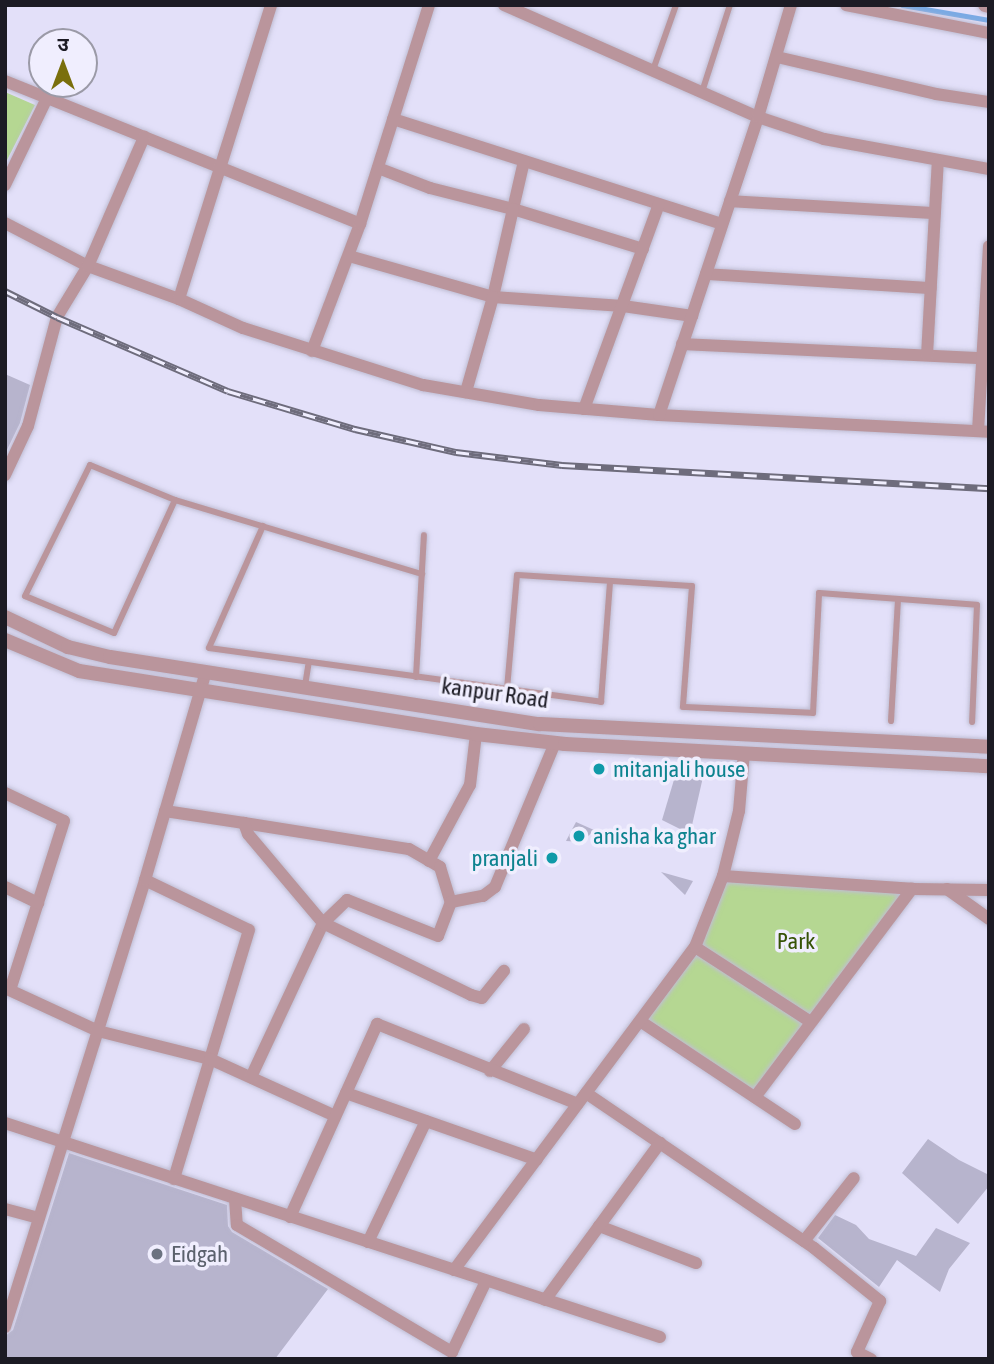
<!DOCTYPE html>
<html>
<head>
<meta charset="utf-8">
<style>
	body { margin:0 }
	#map { position:relative; width:994px; height:1364px; overflow:hidden; background:#e3e0f9; font-family:"Asap Condensed","Noto Sans Devanagari",sans-serif }
	div>[style] { position:absolute }
	[style*='--x'] { left:calc(var(--x)*1px); top:calc(var(--y)*1px); width:calc(var(--w)*1px); rotate:calc(var(--a)*1deg) }
	.green>* { inset:0; background:#b5d792 }
	.stream>* { height:4.5px; margin:-2.25px; padding:0 2.25px; transform-origin:2.25px; border-radius:2.25px; background:#7aaae4 }
	.building>* { inset:0; background:#b7b4cd }
	.roads { filter:drop-shadow(0 0 2px #bfbdd3) drop-shadow(0 0 2px #bfbdd3) }
	.service>* { height:6px; margin:-3px; padding:0 3px; transform-origin:3px; border-radius:3px; background:#ba959c }
	.minor>* { height:12px; margin:-6px; padding:0 6px; transform-origin:6px; border-radius:6px; background:#ba959c }
	.tertiary>* { height:14px; margin:-7px; padding:0 7px; transform-origin:7px; border-radius:7px; background:#ba959c }
	.rail>* { height:7px; margin-top:-3.5px; transform-origin:0; background:repeating-linear-gradient(90deg,#f0eefe 0 13px,#6e6c7c 0 26px); box-sizing:border-box; border-block:2px solid #6e6c7c }
	.dots>* { width:19px; height:19px; translate:-50% -50%; box-sizing:border-box; border:4px solid #f0eefe; border-radius:50% }
	span { translate:-50% -50%; white-space:nowrap; text-align:center; line-height:1.15; -webkit-text-stroke:7px #f0eefe; paint-order:stroke }
	.street-label { font-size:23px; color:#1c1b24 }
	.culture-label { font-size:23px; color:#0d838f }
	.left { translate:0 -50%; text-align:left }
	.right { translate:-100% -50%; text-align:right }
	.park-label { font-size:23px; color:#365306 }
	.worship-label { font-size:23px; color:#5b616d }
	.frame { position:absolute; inset:0; border:7px solid #1c1b24; pointer-events:none }
	.north { position:absolute; left:28px; top:28px; width:70px; height:70px; box-sizing:border-box; background:#f0eefe; border:2px solid #9b9aa7; border-radius:50%; rotate:0deg; font-size:19px; font-weight:700; line-height:28px; text-align:center; color:#1c1b24 }
	.north::after { content:''; display:block; margin:auto; width:24px; height:32px; background:#7a6f0c; clip-path:polygon(50% 0,100% 100%,50% 72%,0 100%) }
</style>
</head>
<body>
<div id="map">
	<div class="green">
		<i style="clip-path:polygon(5px 92px,35px 105px,5px 164px)"></i>
		<i style="clip-path:polygon(723px 876px,912px 889px,755px 1097px,640px 1021px,695px 947px)"></i>
	</div>
	<div class="stream">
		<i style="--x:902;--y:5;--w:88;--a:9.8"></i>
	</div>
	<div class="building">
		<i style="clip-path:polygon(5px 374px,30px 385px,20px 423px,5px 454px)"></i>
		<i style="clip-path:polygon(676px 773px,703px 777px,690px 834px,662px 820px)"></i>
		<i style="clip-path:polygon(576px 822px,594px 830px,583px 842px,566px 841px)"></i>
		<i style="clip-path:polygon(661px 872px,693px 881px,685px 895px)"></i>
		<i style="clip-path:polygon(928px 1139px,959px 1160px,989px 1175px,989px 1186px,958px 1224px,902px 1173px)"></i>
		<i style="clip-path:polygon(69px 1153px,227px 1205px,228px 1226px,232px 1232px,328px 1289px,275px 1359px,5px 1359px,5px 1336px,13px 1330px)"></i>
		<i style="clip-path:polygon(835px 1215px,856px 1225px,869px 1239px,916px 1256px,936px 1228px,970px 1243px,949px 1269px,940px 1292px,897px 1260px,879px 1287px,818px 1238px)"></i>
	</div>
	<div class="roads">
		<div class="service">
			<i style="--x:653;--y:70;--w:69;--a:-70.5"></i>
			<i style="--x:702;--y:92;--w:91;--a:-72.2"></i>
			<i style="--x:175;--y:500;--w:146;--a:114.6"></i>
			<i style="--x:114;--y:633;--w:96;--a:-157.4"></i>
			<i style="--x:25;--y:596;--w:146;--a:-63.6"></i>
			<i style="--x:90;--y:465;--w:92;--a:22.4"></i>
			<i style="--x:175;--y:500;--w:258;--a:16.7"></i>
			<i style="--x:263;--y:526;--w:133;--a:113.9"></i>
			<i style="--x:209;--y:648;--w:396;--a:7.8"></i>
			<i style="--x:601;--y:702;--w:121;--a:-85.7"></i>
			<i style="--x:416;--y:677;--w:142;--a:-86.8"></i>
			<i style="--x:305;--y:686;--w:24;--a:-81"></i>
			<i style="--x:507;--y:689;--w:114;--a:-85"></i>
			<i style="--x:517;--y:575;--w:175;--a:3.6"></i>
			<i style="--x:692;--y:586;--w:121;--a:94.3"></i>
			<i style="--x:683;--y:707;--w:130;--a:2.6"></i>
			<i style="--x:813;--y:713;--w:120;--a:-87.1"></i>
			<i style="--x:819;--y:593;--w:158;--a:4.3"></i>
			<i style="--x:977;--y:605;--w:117;--a:92.4"></i>
			<i style="--x:891;--y:721;--w:122;--a:-86.7"></i>
		</div>
		<div class="minor">
			<i style="--x:504;--y:5;--w:278;--a:23.8"></i>
			<i style="--x:758;--y:117;--w:70;--a:18.4"></i>
			<i style="--x:824;--y:139;--w:168;--a:10.3"></i>
			<i style="--x:846;--y:5;--w:146;--a:11.1"></i>
			<i style="--x:777;--y:57;--w:163;--a:13.1"></i>
			<i style="--x:936;--y:94;--w:54;--a:8.6"></i>
			<i style="--x:5;--y:81;--w:383;--a:21.9"></i>
			<i style="--x:393;--y:119;--w:345;--a:17.7"></i>
			<i style="--x:524;--y:161;--w:49;--a:102.9"></i>
			<i style="--x:513;--y:209;--w:136;--a:17.1"></i>
			<i style="--x:378;--y:168;--w:56;--a:21"></i>
			<i style="--x:430;--y:188;--w:86;--a:14.2"></i>
			<i style="--x:513;--y:209;--w:90;--a:102.8"></i>
			<i style="--x:493;--y:297;--w:130;--a:4"></i>
			<i style="--x:623;--y:306;--w:70;--a:8.2"></i>
			<i style="--x:5;--y:185;--w:97;--a:-64.2"></i>
			<i style="--x:730;--y:201;--w:205;--a:3.4"></i>
			<i style="--x:5;--y:223;--w:93;--a:27.4"></i>
			<i style="--x:88;--y:266;--w:97;--a:19.9"></i>
			<i style="--x:179;--y:299;--w:70;--a:24.4"></i>
			<i style="--x:243;--y:328;--w:189;--a:17.6"></i>
			<i style="--x:423;--y:385;--w:118;--a:9.8"></i>
			<i style="--x:539;--y:405;--w:120;--a:4.8"></i>
			<i style="--x:659;--y:415;--w:330;--a:2.9"></i>
			<i style="--x:349;--y:256;--w:150;--a:15.9"></i>
			<i style="--x:493;--y:297;--w:99;--a:105.9"></i>
			<i style="--x:706;--y:274;--w:225;--a:3.6"></i>
			<i style="--x:179;--y:299;--w:308;--a:-72.6"></i>
			<i style="--x:682;--y:344;--w:300;--a:2.7"></i>
			<i style="--x:312;--y:351;--w:136;--a:-69.3"></i>
			<i style="--x:360;--y:224;--w:230;--a:-72.5"></i>
			<i style="--x:927;--y:355;--w:194;--a:-86.8"></i>
			<i style="--x:584;--y:409;--w:218;--a:-69.9"></i>
			<i style="--x:659;--y:415;--w:314;--a:-71.6"></i>
			<i style="--x:758;--y:117;--w:117;--a:-73.6"></i>
			<i style="--x:978;--y:431;--w:185;--a:-86.6"></i>
			<i style="--x:5;--y:475;--w:54;--a:-64.9"></i>
			<i style="--x:28;--y:426;--w:113;--a:-75.1"></i>
			<i style="--x:57;--y:317;--w:60;--a:-58.7"></i>
			<i style="--x:88;--y:266;--w:141;--a:-66.5"></i>
			<i style="--x:5;--y:793;--w:65;--a:25.4"></i>
			<i style="--x:64;--y:821;--w:177;--a:107.7"></i>
			<i style="--x:165;--y:811;--w:80;--a:8.6"></i>
			<i style="--x:244;--y:823;--w:167;--a:9"></i>
			<i style="--x:409;--y:849;--w:36;--a:30"></i>
			<i style="--x:440;--y:867;--w:37;--a:73"></i>
			<i style="--x:451;--y:902;--w:36;--a:111"></i>
			<i style="--x:438;--y:936;--w:98;--a:-158.4"></i>
			<i style="--x:347;--y:900;--w:33;--a:136"></i>
			<i style="--x:323;--y:923;--w:116;--a:-130.1"></i>
			<i style="--x:248;--y:834;--w:12;--a:-110"></i>
			<i style="--x:429;--y:861;--w:86;--a:-61.7"></i>
			<i style="--x:470;--y:785;--w:51;--a:-83.3"></i>
			<i style="--x:723;--y:876;--w:189;--a:3.9"></i>
			<i style="--x:912;--y:889;--w:77;--a:0.7"></i>
			<i style="--x:145;--y:880;--w:115;--a:25.7"></i>
			<i style="--x:249;--y:930;--w:260;--a:106.8"></i>
			<i style="--x:5;--y:887;--w:37;--a:26"></i>
			<i style="--x:947;--y:889;--w:52;--a:35.5"></i>
			<i style="--x:451;--y:902;--w:33;--a:-11"></i>
			<i style="--x:483;--y:896;--w:15;--a:-37"></i>
			<i style="--x:495;--y:887;--w:156;--a:-67.4"></i>
			<i style="--x:695;--y:947;--w:138;--a:32.9"></i>
			<i style="--x:5;--y:988;--w:102;--a:24.8"></i>
			<i style="--x:98;--y:1031;--w:115;--a:14"></i>
			<i style="--x:210;--y:1059;--w:137;--a:24.5"></i>
			<i style="--x:640;--y:1021;--w:186;--a:33.6"></i>
			<i style="--x:490;--y:1071;--w:54;--a:-51"></i>
			<i style="--x:251;--y:1077;--w:170;--a:-64.9"></i>
			<i style="--x:323;--y:923;--w:165;--a:25.9"></i>
			<i style="--x:471;--y:995;--w:11;--a:15"></i>
			<i style="--x:482;--y:998;--w:35;--a:-51"></i>
			<i style="--x:346;--y:1093;--w:202;--a:19.3"></i>
			<i style="--x:586;--y:1093;--w:276;--a:34.2"></i>
			<i style="--x:814;--y:1248;--w:85;--a:38.8"></i>
			<i style="--x:880;--y:1301;--w:56;--a:114.3"></i>
			<i style="--x:857;--y:1352;--w:16;--a:27"></i>
			<i style="--x:755;--y:1097;--w:261;--a:-53"></i>
			<i style="--x:5;--y:1123;--w:689;--a:18.09"></i>
			<i style="--x:235;--y:1199;--w:26;--a:86"></i>
			<i style="--x:237;--y:1225;--w:250;--a:30.6"></i>
			<i style="--x:452;--y:1352;--w:79;--a:-64.4"></i>
			<i style="--x:5;--y:1209;--w:35;--a:15"></i>
			<i style="--x:290;--y:1217;--w:212;--a:-65.7"></i>
			<i style="--x:377;--y:1024;--w:216;--a:21.7"></i>
			<i style="--x:599;--y:1226;--w:104;--a:20.9"></i>
			<i style="--x:804;--y:1241;--w:80;--a:-51.6"></i>
			<i style="--x:368;--y:1242;--w:134;--a:-64.4"></i>
			<i style="--x:454;--y:1270;--w:403;--a:-53.3"></i>
			<i style="--x:695;--y:947;--w:76;--a:-68.5"></i>
			<i style="--x:723;--y:876;--w:67;--a:-76.2"></i>
			<i style="--x:739;--y:811;--w:58;--a:-85.1"></i>
			<i style="--x:545;--y:1300;--w:195;--a:-53.8"></i>
			<i style="--x:5;--y:1327;--w:468;--a:-72.6"></i>
			<i style="--x:145;--y:880;--w:217;--a:-73.7"></i>
		</div>
		<div class="tertiary">
			<i style="--x:985;--y:5;--w:4;--a:14"></i>
			<i style="--x:5;--y:617;--w:70;--a:25.5"></i>
			<i style="--x:68;--y:647;--w:43;--a:13.4"></i>
			<i style="--x:110;--y:657;--w:435;--a:8.9"></i>
			<i style="--x:540;--y:724;--w:450;--a:2.9"></i>
			<i style="--x:5;--y:640;--w:80;--a:22.7"></i>
			<i style="--x:79;--y:671;--w:402;--a:9"></i>
			<i style="--x:476;--y:734;--w:90;--a:6.4"></i>
			<i style="--x:565;--y:744;--w:425;--a:3"></i>
		</div>
	</div>
	<div class="rail">
		<i style="--x:5;--y:291;--w:58;--a:26.6"></i>
		<i style="--x:57;--y:317;--w:186;--a:23.4"></i>
		<i style="--x:228;--y:391;--w:133;--a:16.7"></i>
		<i style="--x:355;--y:429;--w:104;--a:12.8"></i>
		<i style="--x:456;--y:452;--w:107;--a:7"></i>
		<i style="--x:562;--y:465;--w:428;--a:3.1"></i>
	</div>
	<div class="dots">
		<i style="left:599px;top:769px;background:#0f9aa8"></i>
		<i style="left:579px;top:836px;background:#0f9aa8"></i>
		<i style="left:552px;top:858px;background:#0f9aa8"></i>
		<i style="left:157px;top:1254px;background:#6b7280"></i>
	</div>
	<div class="street-label">
		<span style="left:495px;top:693px;rotate:8deg">kanpur Road</span>
	</div>
	<div class="culture-label">
		<span class="left" style="left:613px;top:769px">mitanjali house</span>
		<span class="left" style="left:593px;top:836px">anisha ka ghar</span>
		<span class="right" style="left:538px;top:858px">pranjali</span>
	</div>
	<div class="park-label">
		<span style="left:796px;top:941px">Park</span>
	</div>
	<div class="worship-label">
		<span class="left" style="left:171px;top:1254px">Eidgah</span>
	</div>
	<div class="frame"></div>
	<div class="north">उ</div>
</div>
</body>
</html>
